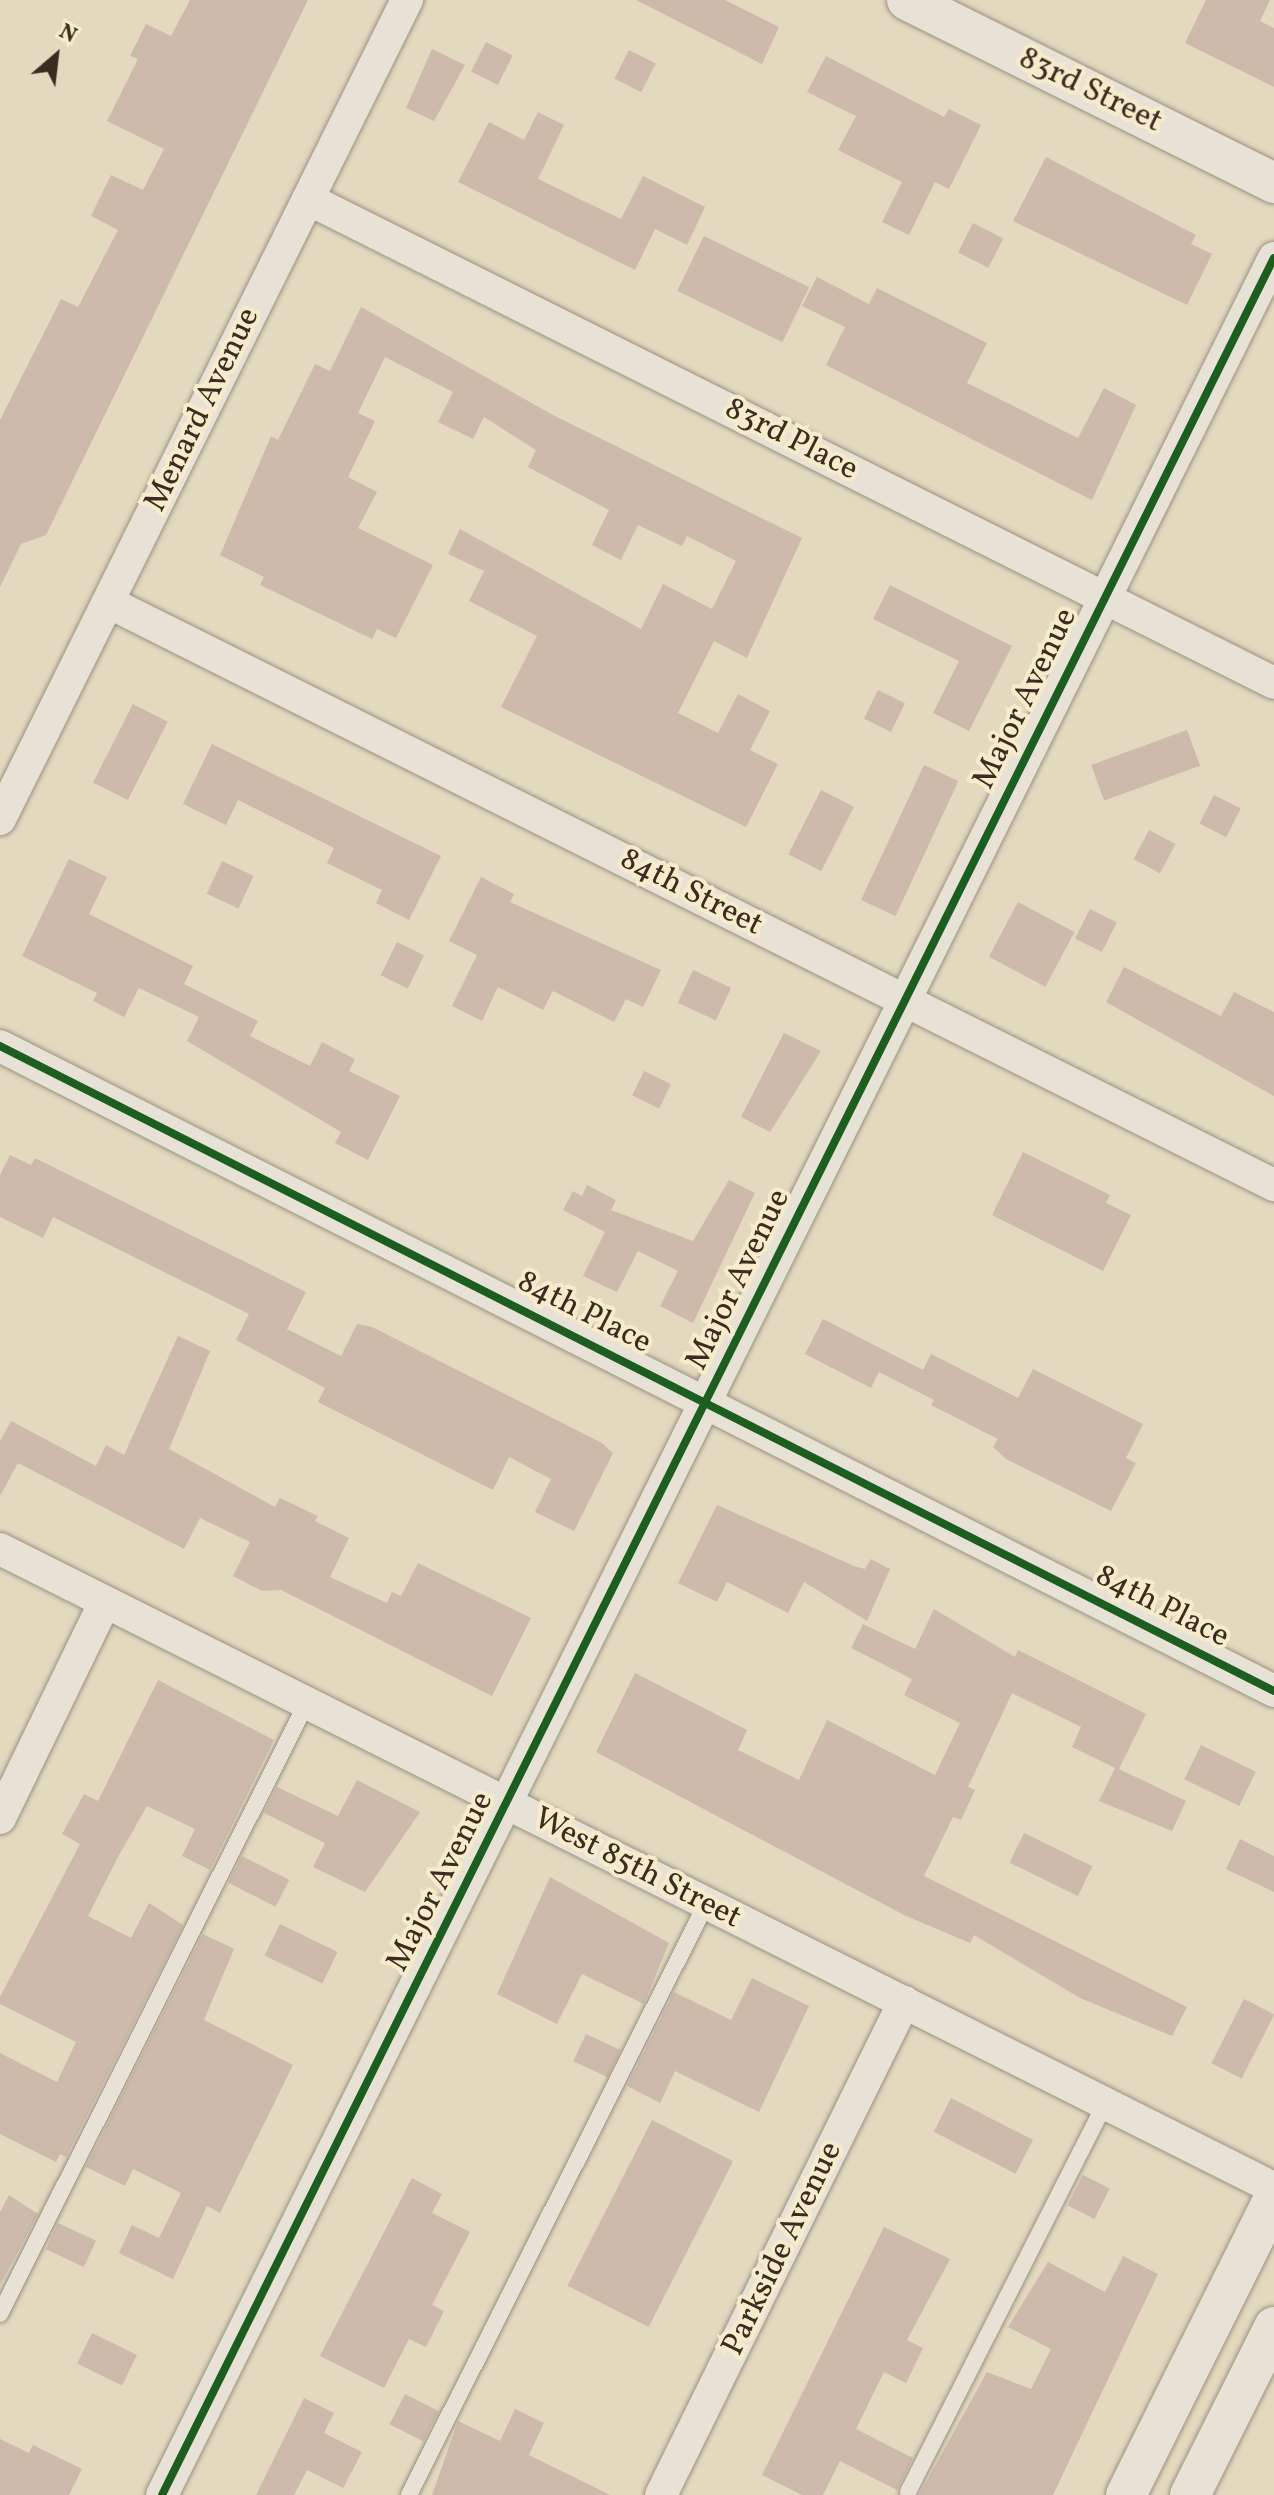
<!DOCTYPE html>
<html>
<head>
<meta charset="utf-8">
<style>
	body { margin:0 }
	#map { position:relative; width:1274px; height:2495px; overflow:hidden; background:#e2d9be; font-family:Vollkorn,serif }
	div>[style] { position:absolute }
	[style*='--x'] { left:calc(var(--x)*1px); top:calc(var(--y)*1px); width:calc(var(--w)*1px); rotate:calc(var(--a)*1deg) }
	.building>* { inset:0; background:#cdbaab; transform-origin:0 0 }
	.roads { filter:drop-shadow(0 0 2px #989282) drop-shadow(0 0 2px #989282) }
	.service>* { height:16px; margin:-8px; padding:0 8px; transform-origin:8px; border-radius:8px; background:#e7e2d5 }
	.minor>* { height:32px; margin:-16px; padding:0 16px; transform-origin:16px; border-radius:16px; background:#e7e2d5 }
	.tertiary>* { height:40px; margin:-20px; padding:0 20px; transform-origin:20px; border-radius:20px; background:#e7e2d5 }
	.cycleway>* { height:8px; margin:-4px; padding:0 4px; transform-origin:4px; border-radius:4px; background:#1b5e20 }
	span { translate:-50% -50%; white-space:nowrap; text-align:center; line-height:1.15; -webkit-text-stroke:8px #f6ebcb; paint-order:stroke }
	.street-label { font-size:32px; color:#3b2c20 }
	.north { position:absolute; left:16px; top:16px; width:80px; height:80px; -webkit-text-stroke:6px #f6ebcb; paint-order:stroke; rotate:28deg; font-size:22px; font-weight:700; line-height:32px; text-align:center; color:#3b2c20 }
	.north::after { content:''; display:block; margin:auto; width:28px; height:36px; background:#3b2c20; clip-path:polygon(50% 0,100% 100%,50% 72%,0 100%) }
</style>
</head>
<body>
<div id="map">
	<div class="building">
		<i style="clip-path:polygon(190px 0,308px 0,46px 535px,21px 544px,0 587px,0 420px,61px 299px,78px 307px,118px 230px,91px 216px,111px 175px,143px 190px,164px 149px,107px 121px,138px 59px,130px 56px,146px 24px,171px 36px)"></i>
		<i style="clip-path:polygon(636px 0,725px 0,779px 27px,762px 64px)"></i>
		<i style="clip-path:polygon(1206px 0,1270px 0,1260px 21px,1274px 28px,1274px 87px,1185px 43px)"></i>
		<i style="left:486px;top:42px;width:30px;height:33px;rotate:27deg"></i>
		<i style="clip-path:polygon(432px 49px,465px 65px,434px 121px,406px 108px)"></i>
		<i style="left:629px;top:50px;width:30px;height:32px;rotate:27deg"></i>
		<i style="clip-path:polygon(826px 56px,944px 117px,949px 109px,981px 125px,949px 189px,935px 182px,909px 235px,882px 222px,902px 182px,838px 150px,856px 116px,807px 92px)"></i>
		<i style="clip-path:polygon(538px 112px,564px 125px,538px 179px,621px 219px,643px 176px,705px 207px,687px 245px,655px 229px,635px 270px,458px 182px,489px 122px,524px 140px)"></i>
		<i style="clip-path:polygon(1046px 157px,1196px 235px,1191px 244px,1212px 254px,1187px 305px,1013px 221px)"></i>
		<i style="left:973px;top:223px;width:34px;height:33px;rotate:27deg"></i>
		<i style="left:704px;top:236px;width:117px;height:61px;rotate:26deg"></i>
		<i style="clip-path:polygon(817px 277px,869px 304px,877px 288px,987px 343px,967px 383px,1078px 438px,1104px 388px,1136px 405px,1092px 500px,826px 365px,845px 327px,802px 306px)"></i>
		<i style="clip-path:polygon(361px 307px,553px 415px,802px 538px,747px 658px,714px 641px,678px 713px,718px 733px,738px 694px,770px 711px,750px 750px,778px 764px,746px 827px,501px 707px,537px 636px,469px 601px,484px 571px,448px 554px,460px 529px,641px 629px,663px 584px,712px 609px,736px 561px,687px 536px,682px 546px,638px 525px,621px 560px,592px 545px,609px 510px,528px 467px,536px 450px,484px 417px,473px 439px,438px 422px,453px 392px,385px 357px,358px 413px,375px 421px,348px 477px,377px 492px,358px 528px,433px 565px,396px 638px,377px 629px,372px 639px,260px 585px,264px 577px,220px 555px,271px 436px,278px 440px,315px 364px,330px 371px)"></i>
		<i style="clip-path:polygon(890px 585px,1012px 646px,969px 731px,933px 713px,959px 661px,873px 619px)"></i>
		<i style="left:878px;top:690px;width:30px;height:32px;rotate:26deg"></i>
		<i style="left:133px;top:704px;width:39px;height:88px;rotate:27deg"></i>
		<i style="left:1187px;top:730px;width:38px;height:102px;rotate:70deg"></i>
		<i style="clip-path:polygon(212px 744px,441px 856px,409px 920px,376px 903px,382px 890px,327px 863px,334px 848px,238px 800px,226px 825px,183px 804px)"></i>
		<i style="left:924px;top:765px;width:38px;height:149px;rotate:25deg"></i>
		<i style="left:821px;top:790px;width:37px;height:72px;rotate:27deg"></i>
		<i style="left:1214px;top:795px;width:30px;height:32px;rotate:27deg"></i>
		<i style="left:1149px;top:830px;width:30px;height:33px;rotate:28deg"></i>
		<i style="clip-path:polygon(69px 859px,107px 877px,89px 914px,193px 966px,184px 984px,258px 1021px,250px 1036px,310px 1066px,322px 1042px,355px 1059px,349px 1071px,400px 1096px,368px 1160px,335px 1143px,341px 1132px,187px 1041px,199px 1017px,139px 988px,124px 1017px,93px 1001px,97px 993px,22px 956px)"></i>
		<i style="left:222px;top:861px;width:35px;height:36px;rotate:25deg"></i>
		<i style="clip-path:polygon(481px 877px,514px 894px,510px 902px,661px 970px,643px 1007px,626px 999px,614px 1022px,553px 991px,543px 1010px,498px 987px,482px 1021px,452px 1006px,477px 955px,449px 941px)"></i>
		<i style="left:1018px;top:902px;width:64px;height:62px;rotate:28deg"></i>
		<i style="left:1090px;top:909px;width:30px;height:33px;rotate:27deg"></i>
		<i style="left:397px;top:942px;width:30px;height:37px;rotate:26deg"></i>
		<i style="clip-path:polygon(1124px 967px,1221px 1016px,1234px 992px,1274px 1012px,1274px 1096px,1106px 1002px)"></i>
		<i style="left:693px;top:970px;width:42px;height:36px;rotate:25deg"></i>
		<i style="clip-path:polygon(784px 1033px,821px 1051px,770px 1132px,741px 1117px)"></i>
		<i style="left:644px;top:1071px;width:30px;height:27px;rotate:26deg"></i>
		<i style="clip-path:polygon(1023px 1152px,1110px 1195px,1106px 1203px,1131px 1215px,1103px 1271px,992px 1215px)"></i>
		<i style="clip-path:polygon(10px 1155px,31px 1165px,35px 1158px,306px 1292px,287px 1329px,341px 1356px,357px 1324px,372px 1327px,602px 1443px,613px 1453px,574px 1531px,535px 1512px,551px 1479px,509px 1457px,493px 1490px,318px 1402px,325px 1388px,236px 1340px,249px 1314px,53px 1217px,43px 1238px,0 1217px,0 1175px)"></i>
		<i style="clip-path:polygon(729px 1180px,755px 1193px,693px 1323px,660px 1306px,678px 1271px,638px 1251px,617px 1292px,583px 1276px,605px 1232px,563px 1210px,573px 1191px,582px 1196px,587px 1185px,616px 1200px,611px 1210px,693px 1241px)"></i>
		<i style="clip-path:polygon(823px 1319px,923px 1370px,931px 1354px,1018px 1398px,1033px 1369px,1143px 1424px,1126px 1458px,1136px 1463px,1111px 1511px,1006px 1459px,993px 1447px,998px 1439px,931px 1405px,934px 1400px,879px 1372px,871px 1388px,805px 1354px)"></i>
		<i style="clip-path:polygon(178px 1336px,210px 1351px,169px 1449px,275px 1507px,280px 1498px,318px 1516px,315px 1521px,349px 1538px,330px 1577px,387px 1603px,392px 1592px,401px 1596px,418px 1563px,531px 1618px,492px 1696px,281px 1590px,262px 1591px,233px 1576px,250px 1542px,200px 1518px,184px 1549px,18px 1463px,0 1496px,0 1441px,11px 1421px,96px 1466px,106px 1445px,124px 1455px)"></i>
		<i style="clip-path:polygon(717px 1505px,854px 1566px,865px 1569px,871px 1559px,890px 1569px,867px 1621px,804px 1582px,788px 1613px,727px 1582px,717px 1602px,678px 1583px)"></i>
		<i style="clip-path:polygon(934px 1609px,1015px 1657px,1018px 1650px,1146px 1714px,1119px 1769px,1186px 1801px,1172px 1831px,1099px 1801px,1115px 1768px,1072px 1747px,1081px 1727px,1012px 1693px,968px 1787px,975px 1790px,961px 1820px,953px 1817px,924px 1876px,1187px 2007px,1172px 2036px,1080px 1998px,974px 1935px,970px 1943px,904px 1915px,596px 1752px,635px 1673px,747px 1730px,738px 1750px,799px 1780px,827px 1720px,935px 1775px,960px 1723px,904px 1695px,912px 1679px,851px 1648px,863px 1624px,915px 1649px)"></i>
		<i style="clip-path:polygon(158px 1680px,274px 1740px,210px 1870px,182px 1856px,195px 1829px,147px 1806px,118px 1857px,88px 1916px,131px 1938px,149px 1903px,183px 1925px,66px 2157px,60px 2154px,56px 2162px,0 2134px,0 2053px,57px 2082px,76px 2042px,0 2004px,0 1997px,80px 1844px,62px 1834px,84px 1794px,98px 1801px)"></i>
		<i style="left:1201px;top:1745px;width:61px;height:38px;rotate:26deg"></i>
		<i style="clip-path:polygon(357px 1780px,420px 1812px,365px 1892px,313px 1867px,325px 1843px,264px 1813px,277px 1787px,338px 1816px)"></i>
		<i style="left:1024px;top:1833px;width:76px;height:33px;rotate:26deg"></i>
		<i style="clip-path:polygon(1240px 1839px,1274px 1856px,1274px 1892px,1226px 1869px)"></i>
		<i style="left:242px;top:1856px;width:53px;height:30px;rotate:27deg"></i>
		<i style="clip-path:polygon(550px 1877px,669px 1943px,644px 2004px,582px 1974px,557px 2024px,497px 1994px)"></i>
		<i style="left:280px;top:1924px;width:64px;height:35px;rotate:26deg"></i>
		<i style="clip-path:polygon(203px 1934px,234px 1949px,204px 2020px,293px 2065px,220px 2213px,207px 2206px,173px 2279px,119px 2253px,132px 2225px,159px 2238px,181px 2193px,133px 2169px,125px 2186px,86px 2167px)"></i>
		<i style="clip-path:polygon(752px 1978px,809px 2006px,759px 2112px,675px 2071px,660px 2103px,627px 2086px,674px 1992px,731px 2020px)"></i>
		<i style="left:1244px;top:1999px;width:34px;height:72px;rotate:27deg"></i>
		<i style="left:586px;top:2034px;width:38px;height:30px;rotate:25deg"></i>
		<i style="left:951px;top:2098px;width:92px;height:38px;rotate:27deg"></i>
		<i style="left:652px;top:2120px;width:91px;height:186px;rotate:27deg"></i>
		<i style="left:1083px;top:2175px;width:30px;height:34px;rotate:27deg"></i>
		<i style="clip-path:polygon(412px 2178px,442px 2194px,432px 2213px,470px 2232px,432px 2305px,444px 2311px,426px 2347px,409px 2339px,384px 2388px,320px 2356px)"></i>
		<i style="clip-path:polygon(9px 2195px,38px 2214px,0 2285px,0 2212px)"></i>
		<i style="left:58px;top:2223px;width:42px;height:29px;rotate:25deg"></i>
		<i style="clip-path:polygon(884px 2227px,950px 2259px,907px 2340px,923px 2348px,906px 2383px,884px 2372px,856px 2429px,913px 2458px,897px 2490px,840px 2461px,823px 2495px,802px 2495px,762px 2475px)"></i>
		<i style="clip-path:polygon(1123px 2256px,1158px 2274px,1053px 2495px,919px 2495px,987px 2372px,1031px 2389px,1051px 2349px,1008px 2327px,1048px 2262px,1105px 2292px)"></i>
		<i style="left:92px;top:2333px;width:50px;height:34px;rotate:26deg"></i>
		<i style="left:405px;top:2394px;width:38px;height:34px;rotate:27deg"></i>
		<i style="clip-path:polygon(304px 2398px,334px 2413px,324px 2433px,362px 2452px,343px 2488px,307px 2470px,294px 2495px,256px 2495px)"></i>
		<i style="clip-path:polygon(515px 2409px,544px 2423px,529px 2455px,610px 2495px,432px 2495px,458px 2421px,500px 2441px)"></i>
		<i style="clip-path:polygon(0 2439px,29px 2453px,33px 2445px,82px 2469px,69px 2495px,0 2495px)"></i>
	</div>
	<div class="roads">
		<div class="service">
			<i style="--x:0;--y:2314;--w:685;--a:-63.36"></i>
			<i style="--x:908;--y:2492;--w:436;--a:-63.1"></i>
			<i style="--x:409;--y:2495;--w:661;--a:-63.32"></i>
		</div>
		<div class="minor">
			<i style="--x:308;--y:199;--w:1080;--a:26.61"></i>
			<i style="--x:108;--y:602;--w:1304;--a:26.57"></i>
			<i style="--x:0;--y:819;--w:915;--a:-63.58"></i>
			<i style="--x:0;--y:1046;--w:1428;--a:26.85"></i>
			<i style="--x:0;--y:1549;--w:1425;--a:26.64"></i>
			<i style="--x:0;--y:1818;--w:240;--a:-64.1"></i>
			<i style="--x:162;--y:2495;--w:2498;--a:-63.57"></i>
			<i style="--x:661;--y:2495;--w:550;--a:-63.76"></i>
		</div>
		<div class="tertiary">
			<i style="--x:907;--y:0;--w:410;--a:26.5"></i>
			<i style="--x:1126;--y:2495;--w:332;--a:-63.5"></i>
			<i style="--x:1190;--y:2495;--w:188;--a:-63.4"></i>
		</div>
	</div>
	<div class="cycleway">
		<i style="--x:0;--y:1046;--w:1428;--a:26.85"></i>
		<i style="--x:162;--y:2495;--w:2498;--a:-63.57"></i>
	</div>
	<div class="street-label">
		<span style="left:1090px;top:91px;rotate:26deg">83rd Street</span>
		<span style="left:203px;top:410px;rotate:-64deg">Menard Avenue</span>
		<span style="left:791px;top:440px;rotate:27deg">83rd Place</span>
		<span style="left:1026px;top:699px;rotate:-64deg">Major Avenue</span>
		<span style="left:691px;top:893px;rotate:27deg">84th Street</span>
		<span style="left:739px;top:1280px;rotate:-64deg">Major Avenue</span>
		<span style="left:584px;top:1313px;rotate:27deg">84th Place</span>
		<span style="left:1162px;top:1607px;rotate:27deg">84th Place</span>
		<span style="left:637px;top:1869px;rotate:27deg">West 85th Street</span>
		<span style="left:441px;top:1882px;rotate:-63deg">Major Avenue</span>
		<span style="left:783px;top:2249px;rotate:-64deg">Parkside Avenue</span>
	</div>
	<div class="north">N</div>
</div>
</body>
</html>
